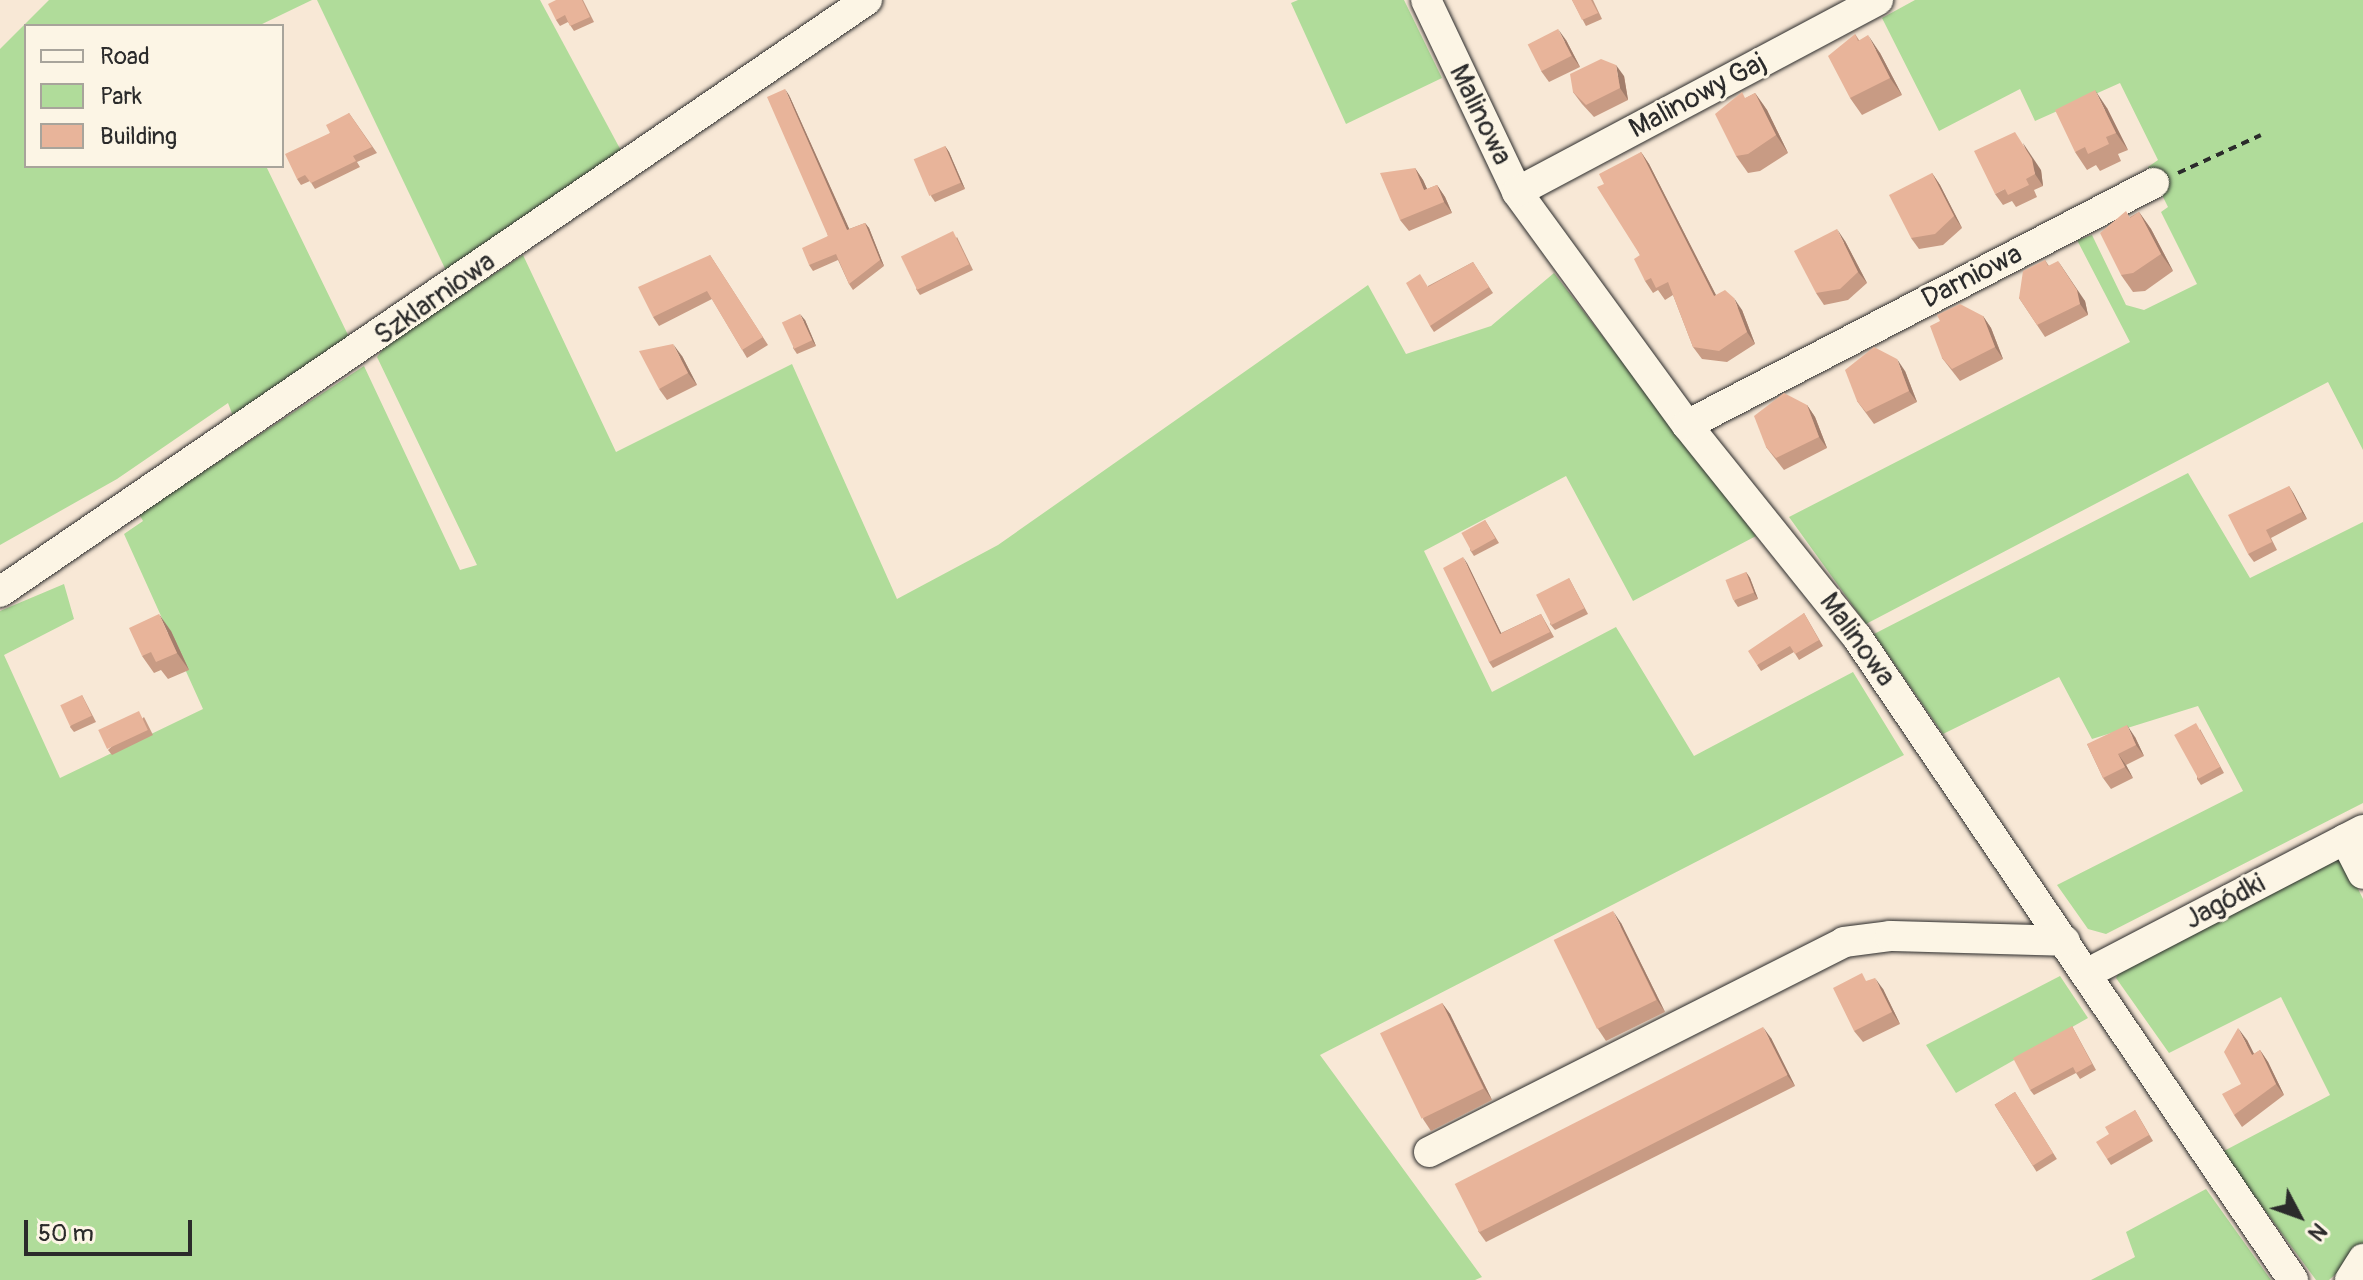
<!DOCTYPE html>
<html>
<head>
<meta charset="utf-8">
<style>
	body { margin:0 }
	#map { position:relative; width:2363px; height:1280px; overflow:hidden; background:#f8e8d6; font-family:Pangolin,sans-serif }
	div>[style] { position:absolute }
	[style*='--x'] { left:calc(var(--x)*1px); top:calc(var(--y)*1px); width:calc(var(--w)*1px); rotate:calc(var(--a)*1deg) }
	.green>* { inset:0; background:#b0dc9a }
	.path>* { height:4px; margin-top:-2px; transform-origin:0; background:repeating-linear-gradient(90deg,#2b2b2b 0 8px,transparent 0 14px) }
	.roads { filter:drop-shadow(0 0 2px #2b2b2b) drop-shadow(0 0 2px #2b2b2b) }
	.minor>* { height:30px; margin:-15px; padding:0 15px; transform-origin:15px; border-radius:15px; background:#fcf5e5 }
	.wall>* { inset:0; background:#c89b84; transform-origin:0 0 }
	.shaded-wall>* { inset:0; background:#a27e6c }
	.building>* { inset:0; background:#e8b49a; transform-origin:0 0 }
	span { translate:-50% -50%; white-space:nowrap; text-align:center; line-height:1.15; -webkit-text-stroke:6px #fcf5e5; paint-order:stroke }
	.street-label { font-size:28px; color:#2b2b2b }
	.legend { position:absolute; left:24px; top:24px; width:260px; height:144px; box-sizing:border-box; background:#fcf5e5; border:2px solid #a8a49b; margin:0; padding:10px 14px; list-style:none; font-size:24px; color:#2b2b2b }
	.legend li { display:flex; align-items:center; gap:16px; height:40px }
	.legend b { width:40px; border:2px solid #a8a49b }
	.north { position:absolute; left:2259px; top:1176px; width:80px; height:80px; -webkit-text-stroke:6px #fcf5e5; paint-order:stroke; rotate:131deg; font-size:22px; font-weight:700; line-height:32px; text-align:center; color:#2b2b2b }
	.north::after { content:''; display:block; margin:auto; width:28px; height:36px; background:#2b2b2b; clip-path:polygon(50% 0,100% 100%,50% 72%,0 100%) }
	.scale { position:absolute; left:24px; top:1220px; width:168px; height:36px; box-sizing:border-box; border:4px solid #2b2b2b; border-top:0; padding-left:10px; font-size:24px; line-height:28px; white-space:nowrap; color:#2b2b2b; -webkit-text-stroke:6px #fcf5e5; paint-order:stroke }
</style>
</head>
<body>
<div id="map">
	<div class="green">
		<i style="clip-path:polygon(49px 0,312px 0,258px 26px,26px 26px,26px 166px,266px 166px,349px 337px,236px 424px,228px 403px,117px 479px,0 545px,0 49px)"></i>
		<i style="clip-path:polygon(317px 0,540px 0,625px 158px,450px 279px)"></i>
		<i style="clip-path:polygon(1298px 0,1404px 0,1442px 78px,1346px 124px,1291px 3px)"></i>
		<i style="clip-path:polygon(1915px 0,2363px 0,2363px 450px,2328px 382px,1866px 624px,1789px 517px,2130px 342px,2077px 240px,2092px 235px,2126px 305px,2144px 310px,2197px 284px,2161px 212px,2168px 207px,2148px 167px,2158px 160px,2120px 83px,2035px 121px,2020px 89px,1939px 131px,1882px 18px)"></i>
		<i style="clip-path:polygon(523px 255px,616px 452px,792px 364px,897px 599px,998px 545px,1368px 285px,1406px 354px,1491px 326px,1554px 273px,1756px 536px,1633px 601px,1566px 476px,1424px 551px,1492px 692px,1616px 627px,1694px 756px,1853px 672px,1904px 755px,1320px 1055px,1482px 1277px,1475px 1280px,0 1280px,0 611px,64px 584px,74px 619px,4px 655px,60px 778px,203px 709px,124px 534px,143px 521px,139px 514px,364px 366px,460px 570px,477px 565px,377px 357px,388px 343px)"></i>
		<i style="clip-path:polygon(2188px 473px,2250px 578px,2363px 522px,2363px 803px,2106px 934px,2088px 929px,2057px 885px,2243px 791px,2198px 706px,2092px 739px,2059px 677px,1943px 734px,1874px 634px)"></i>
		<i style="clip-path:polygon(2330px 856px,2344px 860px,2363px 899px,2363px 1250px,2329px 1280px,2316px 1280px,2222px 1152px,2330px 1095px,2281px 997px,2169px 1053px,2116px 978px,2124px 962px)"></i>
		<i style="clip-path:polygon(2060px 976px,2088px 1018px,1956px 1093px,1926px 1045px)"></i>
		<i style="clip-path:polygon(2206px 1189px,2271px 1280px,2091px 1280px,2135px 1257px,2126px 1232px)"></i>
	</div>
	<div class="path">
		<i style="--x:2178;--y:173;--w:91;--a:-24.6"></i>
	</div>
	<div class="roads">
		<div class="minor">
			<i style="--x:1426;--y:0;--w:212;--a:64.6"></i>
			<i style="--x:1517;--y:192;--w:288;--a:53.9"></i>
			<i style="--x:1687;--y:425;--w:272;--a:51.3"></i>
			<i style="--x:1857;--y:637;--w:777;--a:55.86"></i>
			<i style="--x:1517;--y:192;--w:409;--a:-28"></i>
			<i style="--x:1687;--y:425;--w:526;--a:-27.39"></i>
			<i style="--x:0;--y:592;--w:1050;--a:-34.33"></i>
			<i style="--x:2345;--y:839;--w:39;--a:63"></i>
			<i style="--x:2086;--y:974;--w:312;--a:-27.5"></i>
			<i style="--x:1429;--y:1152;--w:465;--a:-26.8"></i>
			<i style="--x:1844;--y:942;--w:46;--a:-7.4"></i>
			<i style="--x:1890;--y:936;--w:175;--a:1.6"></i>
			<i style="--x:2350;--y:1280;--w:25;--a:-58"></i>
		</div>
	</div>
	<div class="wall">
		<i style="clip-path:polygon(556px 0,583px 0,594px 22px,574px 31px,568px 22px,560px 26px,556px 20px)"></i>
		<i style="clip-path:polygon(1572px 0,1593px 0,1602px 19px,1586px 26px)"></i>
		<i style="clip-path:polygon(1855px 34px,1859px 40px,1880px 53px,1902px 95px,1862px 115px,1850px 98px)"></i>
		<i style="clip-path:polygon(1566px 40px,1580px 67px,1549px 82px,1541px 71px)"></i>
		<i style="clip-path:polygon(1624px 76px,1628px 100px,1594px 117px,1582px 104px,1573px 92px)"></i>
		<i style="clip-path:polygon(1755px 93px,1767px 110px,1788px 153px,1760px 171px,1748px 173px,1736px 156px,1746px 98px)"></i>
		<i style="clip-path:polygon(789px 95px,849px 229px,865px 223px,869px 228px,884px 266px,853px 290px,849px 284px,838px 260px,813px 271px,809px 265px,828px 236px)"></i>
		<i style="clip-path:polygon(2107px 108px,2128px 150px,2118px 154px,2121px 161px,2100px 171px,2096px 165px,2087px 170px,2075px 152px)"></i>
		<i style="clip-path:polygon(349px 113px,377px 153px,357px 162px,360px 167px,315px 189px,310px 181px,301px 185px,297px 179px,330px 133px)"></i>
		<i style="clip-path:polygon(945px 146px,949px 152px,965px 189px,935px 202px,931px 196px)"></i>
		<i style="clip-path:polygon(1641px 152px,1649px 164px,1716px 295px,1742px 310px,1755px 344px,1727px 362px,1702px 359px,1693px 347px,1673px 295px,1665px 300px,1658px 290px,1653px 293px,1645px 281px,1640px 255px,1604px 184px)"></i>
		<i style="clip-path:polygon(1415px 168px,1423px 180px,1427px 189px,1437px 185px,1445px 197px,1452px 213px,1409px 231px,1400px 220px)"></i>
		<i style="clip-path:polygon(2041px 170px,2043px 186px,2034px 190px,2037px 197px,2016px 207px,2012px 201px,2003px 205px,1995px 194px)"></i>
		<i style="clip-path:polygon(1932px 173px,1940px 185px,1962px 228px,1943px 245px,1919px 249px,1911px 238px)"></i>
		<i style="clip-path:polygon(2139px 212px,2151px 229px,2173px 271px,2145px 291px,2133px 292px,2121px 275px,2130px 217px)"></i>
		<i style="clip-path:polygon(957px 237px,973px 270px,920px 295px,916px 289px)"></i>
		<i style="clip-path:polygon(1845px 241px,1867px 283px,1848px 300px,1824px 305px,1816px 293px)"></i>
		<i style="clip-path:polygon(710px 255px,768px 345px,747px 358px,712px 299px,659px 326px,653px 317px)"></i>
		<i style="clip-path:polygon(2045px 260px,2049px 266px,2085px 301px,2088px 315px,2045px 337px,2019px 298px)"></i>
		<i style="clip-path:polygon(1473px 262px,1493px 293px,1434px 332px,1430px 326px,1428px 286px)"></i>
		<i style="clip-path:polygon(1983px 316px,1991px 328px,2003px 359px,1960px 381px,1942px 358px)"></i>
		<i style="clip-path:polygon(805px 320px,816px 346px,797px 354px,793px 348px)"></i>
		<i style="clip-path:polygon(682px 356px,697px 385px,667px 400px,659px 389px)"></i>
		<i style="clip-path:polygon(1905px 371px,1917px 402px,1874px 424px,1857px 401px)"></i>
		<i style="clip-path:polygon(1807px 405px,1815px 417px,1827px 448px,1784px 470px,1766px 447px)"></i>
		<i style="clip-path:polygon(2289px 486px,2307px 519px,2271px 538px,2277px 550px,2254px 562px,2248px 554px)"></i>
		<i style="clip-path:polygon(1485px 520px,1499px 543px,1474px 556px,1470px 550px)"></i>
		<i style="clip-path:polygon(1467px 563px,1501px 633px,1541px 614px,1554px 637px,1493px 668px,1489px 662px)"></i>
		<i style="clip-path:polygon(1746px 572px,1750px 578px,1758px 599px,1738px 607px,1734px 601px)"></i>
		<i style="clip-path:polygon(1569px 578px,1588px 614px,1555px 630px,1550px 624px)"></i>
		<i style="clip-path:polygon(1804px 613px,1823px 646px,1799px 660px,1794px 652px,1761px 671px,1757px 665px)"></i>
		<i style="clip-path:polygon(171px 631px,189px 670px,168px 679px,161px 670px,154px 673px,142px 656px)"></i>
		<i style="clip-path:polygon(82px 695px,96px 722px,74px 732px,70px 727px)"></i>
		<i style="clip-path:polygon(144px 717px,153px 735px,112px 755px,108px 750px)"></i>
		<i style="clip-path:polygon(2200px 729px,2224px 773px,2201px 785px,2197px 779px)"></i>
		<i style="clip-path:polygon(2135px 737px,2144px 756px,2126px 765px,2133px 778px,2111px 789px,2103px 778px,2087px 744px)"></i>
		<i style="clip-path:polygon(1621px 923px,1665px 1012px,1606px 1041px,1598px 1029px)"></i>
		<i style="clip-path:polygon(1868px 981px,1883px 989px,1900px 1024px,1863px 1042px,1854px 1031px)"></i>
		<i style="clip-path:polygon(1442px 1003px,1450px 1014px,1492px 1100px,1431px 1131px,1423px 1119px)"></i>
		<i style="clip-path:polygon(2072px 1026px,2096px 1070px,2080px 1079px,2076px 1073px,2034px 1095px,2030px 1090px)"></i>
		<i style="clip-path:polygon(1771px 1038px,1795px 1086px,1486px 1242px,1478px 1231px)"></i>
		<i style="clip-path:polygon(2247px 1040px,2254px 1054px,2260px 1050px,2268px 1062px,2284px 1095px,2242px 1127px,2234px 1115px,2241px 1084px)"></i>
		<i style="left:2015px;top:1092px;width:79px;height:24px;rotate:58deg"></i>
		<i style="clip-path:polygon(2135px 1110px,2153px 1141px,2111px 1165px,2107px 1159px,2109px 1134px)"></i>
	</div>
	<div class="shaded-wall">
		<i style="clip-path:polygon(1558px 29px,1566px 40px,1580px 67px,1572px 56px)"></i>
		<i style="clip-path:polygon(1868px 35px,1880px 53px,1902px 95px,1890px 78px)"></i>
		<i style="clip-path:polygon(1616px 65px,1624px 76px,1628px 100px,1620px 88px)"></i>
		<i style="clip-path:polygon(785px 89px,789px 95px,852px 235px,847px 230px)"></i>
		<i style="clip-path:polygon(2095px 90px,2107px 108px,2128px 150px,2116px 133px)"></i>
		<i style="clip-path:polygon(1755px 93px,1767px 110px,1788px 153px,1776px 135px)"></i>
		<i style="clip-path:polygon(2023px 143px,2041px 170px,2043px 186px,2035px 174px)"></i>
		<i style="clip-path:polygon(945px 146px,949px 152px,965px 189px,961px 183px)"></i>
		<i style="clip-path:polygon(1641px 152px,1649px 164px,1722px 307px,1714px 296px)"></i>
		<i style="clip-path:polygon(1415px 168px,1423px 180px,1433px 202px,1424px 190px)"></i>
		<i style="clip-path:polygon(1932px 173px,1940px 185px,1962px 228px,1954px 216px)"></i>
		<i style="clip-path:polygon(1437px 185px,1445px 197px,1452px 213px,1444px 202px)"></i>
		<i style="clip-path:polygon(2139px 212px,2151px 229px,2173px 271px,2161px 254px)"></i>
		<i style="clip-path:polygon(865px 223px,869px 228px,884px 266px,880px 260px)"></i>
		<i style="clip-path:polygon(1837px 229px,1845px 241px,1867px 283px,1858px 272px)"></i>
		<i style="clip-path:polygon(2058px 261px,2085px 301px,2088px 315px,2080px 304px)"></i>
		<i style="clip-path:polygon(1734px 298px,1742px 310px,1755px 344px,1747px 332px)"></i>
		<i style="clip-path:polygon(800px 314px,805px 320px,816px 346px,812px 340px)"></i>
		<i style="clip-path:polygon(1983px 316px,1991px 328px,2003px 359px,1995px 347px)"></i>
		<i style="clip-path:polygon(673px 344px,682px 356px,697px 385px,688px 373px)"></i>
		<i style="clip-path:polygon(1897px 359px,1905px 371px,1917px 402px,1909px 391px)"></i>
		<i style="clip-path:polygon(1807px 405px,1815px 417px,1827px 448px,1819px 437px)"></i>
		<i style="clip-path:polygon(2289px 486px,2294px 494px,2307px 519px,2302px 512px)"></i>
		<i style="clip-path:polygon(1463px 557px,1467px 563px,1504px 639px,1500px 634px)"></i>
		<i style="clip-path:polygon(1746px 572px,1750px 578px,1758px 599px,1754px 593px)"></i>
		<i style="clip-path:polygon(159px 614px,171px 631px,189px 670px,177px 653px)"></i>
		<i style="clip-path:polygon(2127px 725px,2135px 737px,2144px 756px,2136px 745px)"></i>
		<i style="clip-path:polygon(2118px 754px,2126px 765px,2133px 778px,2125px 767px)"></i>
		<i style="clip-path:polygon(1613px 911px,1621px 923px,1665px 1012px,1657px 1000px)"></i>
		<i style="clip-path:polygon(1875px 978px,1883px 989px,1900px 1024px,1892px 1012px)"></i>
		<i style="clip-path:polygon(1442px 1003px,1450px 1014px,1492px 1100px,1484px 1088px)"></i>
		<i style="clip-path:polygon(1763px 1027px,1771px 1038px,1795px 1086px,1787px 1075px)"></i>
		<i style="clip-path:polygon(2238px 1028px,2247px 1040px,2260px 1066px,2252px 1055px)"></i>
		<i style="clip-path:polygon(2260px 1050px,2268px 1062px,2284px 1095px,2276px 1084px)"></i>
	</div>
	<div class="building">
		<i style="clip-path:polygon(556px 0,582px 0,590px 17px,570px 26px,565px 15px,556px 20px,548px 4px)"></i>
		<i style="clip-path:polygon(1572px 0,1591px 0,1598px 13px,1582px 20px)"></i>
		<i style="left:1558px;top:29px;width:30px;height:34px;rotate:63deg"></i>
		<i style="clip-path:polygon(1855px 34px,1858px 41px,1868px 35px,1890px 78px,1850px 98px,1828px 56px)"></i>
		<i style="clip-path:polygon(1601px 59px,1616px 65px,1620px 88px,1586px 105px,1573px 92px,1570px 74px)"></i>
		<i style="clip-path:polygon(785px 89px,847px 230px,865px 223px,880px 260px,849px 284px,836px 254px,809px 265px,802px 248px,828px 236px,767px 97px)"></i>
		<i style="clip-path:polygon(2095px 90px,2116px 133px,2106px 137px,2109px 144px,2088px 154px,2085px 147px,2075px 152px,2055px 110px)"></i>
		<i style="clip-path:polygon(1742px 92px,1745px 98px,1755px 93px,1776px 135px,1748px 154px,1736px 156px,1715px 114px)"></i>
		<i style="clip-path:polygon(349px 113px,372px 147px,353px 156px,356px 161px,311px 183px,305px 175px,297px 179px,285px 154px,330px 133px,326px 125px)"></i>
		<i style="clip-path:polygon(2015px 132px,2032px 159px,2035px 174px,2026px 179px,2029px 185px,2008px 195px,2005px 189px,1995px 194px,1974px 151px)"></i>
		<i style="left:945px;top:146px;width:40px;height:34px;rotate:67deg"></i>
		<i style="clip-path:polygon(1641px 152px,1714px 296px,1725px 290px,1734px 298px,1747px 332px,1719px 351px,1693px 347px,1668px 282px,1656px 288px,1651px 278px,1645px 281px,1634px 259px,1640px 255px,1597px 187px,1604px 184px,1599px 174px)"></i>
		<i style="clip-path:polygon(1415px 168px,1424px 190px,1437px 185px,1444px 202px,1400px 220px,1380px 173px)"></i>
		<i style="clip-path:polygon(1932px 173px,1954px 216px,1935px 234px,1911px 238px,1889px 195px)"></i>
		<i style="clip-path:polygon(2126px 211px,2130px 218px,2139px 212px,2161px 254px,2133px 273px,2121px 275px,2100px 233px)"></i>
		<i style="clip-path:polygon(1837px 229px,1858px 272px,1840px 289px,1816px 293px,1794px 251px)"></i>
		<i style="left:953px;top:231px;width:37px;height:58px;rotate:64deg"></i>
		<i style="clip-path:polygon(710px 255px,763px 337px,742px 350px,707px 291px,653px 317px,638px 287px)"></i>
		<i style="clip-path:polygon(2045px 260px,2048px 266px,2058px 261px,2077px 290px,2080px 304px,2037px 325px,2019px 298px,2023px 271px)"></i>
		<i style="clip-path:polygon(1473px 262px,1489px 287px,1430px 326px,1406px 283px,1420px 274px,1428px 287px)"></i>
		<i style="clip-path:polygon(1960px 304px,1983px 316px,1995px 347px,1952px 369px,1942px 358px,1930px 326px,1940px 321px,1937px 315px)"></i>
		<i style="left:800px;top:314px;width:29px;height:20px;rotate:65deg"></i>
		<i style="clip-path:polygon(673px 344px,688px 373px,659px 389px,639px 351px)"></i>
		<i style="clip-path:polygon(1874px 347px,1897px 359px,1909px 391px,1866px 412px,1857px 401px,1845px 370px)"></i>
		<i style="clip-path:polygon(1784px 393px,1807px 405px,1819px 437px,1776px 458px,1766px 447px,1754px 416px)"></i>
		<i style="clip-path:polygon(2289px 486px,2302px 512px,2266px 530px,2272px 542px,2248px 554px,2228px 515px)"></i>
		<i style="left:1485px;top:520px;width:21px;height:27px;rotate:61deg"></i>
		<i style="clip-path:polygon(1463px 557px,1500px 634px,1541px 614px,1550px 632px,1489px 662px,1443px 568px)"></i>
		<i style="left:1746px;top:572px;width:22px;height:22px;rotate:69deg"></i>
		<i style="left:1569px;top:578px;width:34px;height:37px;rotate:63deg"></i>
		<i style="clip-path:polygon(1804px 613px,1819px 640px,1795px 654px,1790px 646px,1757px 665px,1748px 651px)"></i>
		<i style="clip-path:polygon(159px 614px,177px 653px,156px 662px,151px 652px,142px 656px,129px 628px)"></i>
		<i style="left:82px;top:695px;width:23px;height:24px;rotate:65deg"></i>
		<i style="left:139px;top:711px;width:21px;height:45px;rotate:65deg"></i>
		<i style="left:2196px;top:723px;width:50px;height:25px;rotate:61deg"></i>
		<i style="clip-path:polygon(2127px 725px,2136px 745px,2118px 754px,2125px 767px,2103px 778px,2087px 744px)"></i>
		<i style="left:1613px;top:911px;width:99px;height:66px;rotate:64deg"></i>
		<i style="clip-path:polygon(1862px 973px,1866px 981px,1875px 978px,1892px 1012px,1854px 1031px,1833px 988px)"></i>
		<i style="left:1442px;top:1003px;width:95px;height:69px;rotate:64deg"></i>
		<i style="clip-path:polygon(2072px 1026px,2092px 1064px,2076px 1073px,2073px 1067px,2030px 1090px,2013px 1058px)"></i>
		<i style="left:1763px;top:1027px;width:54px;height:346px;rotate:63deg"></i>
		<i style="clip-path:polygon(2238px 1028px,2252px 1055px,2260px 1050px,2276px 1084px,2234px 1115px,2222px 1094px,2241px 1084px,2224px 1052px)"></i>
		<i style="left:2015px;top:1092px;width:72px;height:24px;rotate:58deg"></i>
		<i style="clip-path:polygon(2135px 1110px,2149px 1135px,2107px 1159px,2096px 1142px,2109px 1134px,2105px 1127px)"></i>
	</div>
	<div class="street-label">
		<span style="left:1698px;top:96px;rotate:-28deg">Malinowy Gaj</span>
		<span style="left:1480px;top:115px;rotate:64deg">Malinowa</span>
		<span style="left:1972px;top:277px;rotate:-27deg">Darniowa</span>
		<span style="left:435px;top:299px;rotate:-35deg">Szklarniowa</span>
		<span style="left:1857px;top:640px;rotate:54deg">Malinowa</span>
		<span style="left:2225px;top:902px;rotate:-28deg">Jagódki</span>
	</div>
	<ul class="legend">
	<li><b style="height:10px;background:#fcf5e5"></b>Road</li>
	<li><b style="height:22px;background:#b0dc9a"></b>Park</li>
	<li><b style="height:22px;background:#e8b49a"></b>Building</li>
	</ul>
	<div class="north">N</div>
	<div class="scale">50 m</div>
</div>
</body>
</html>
